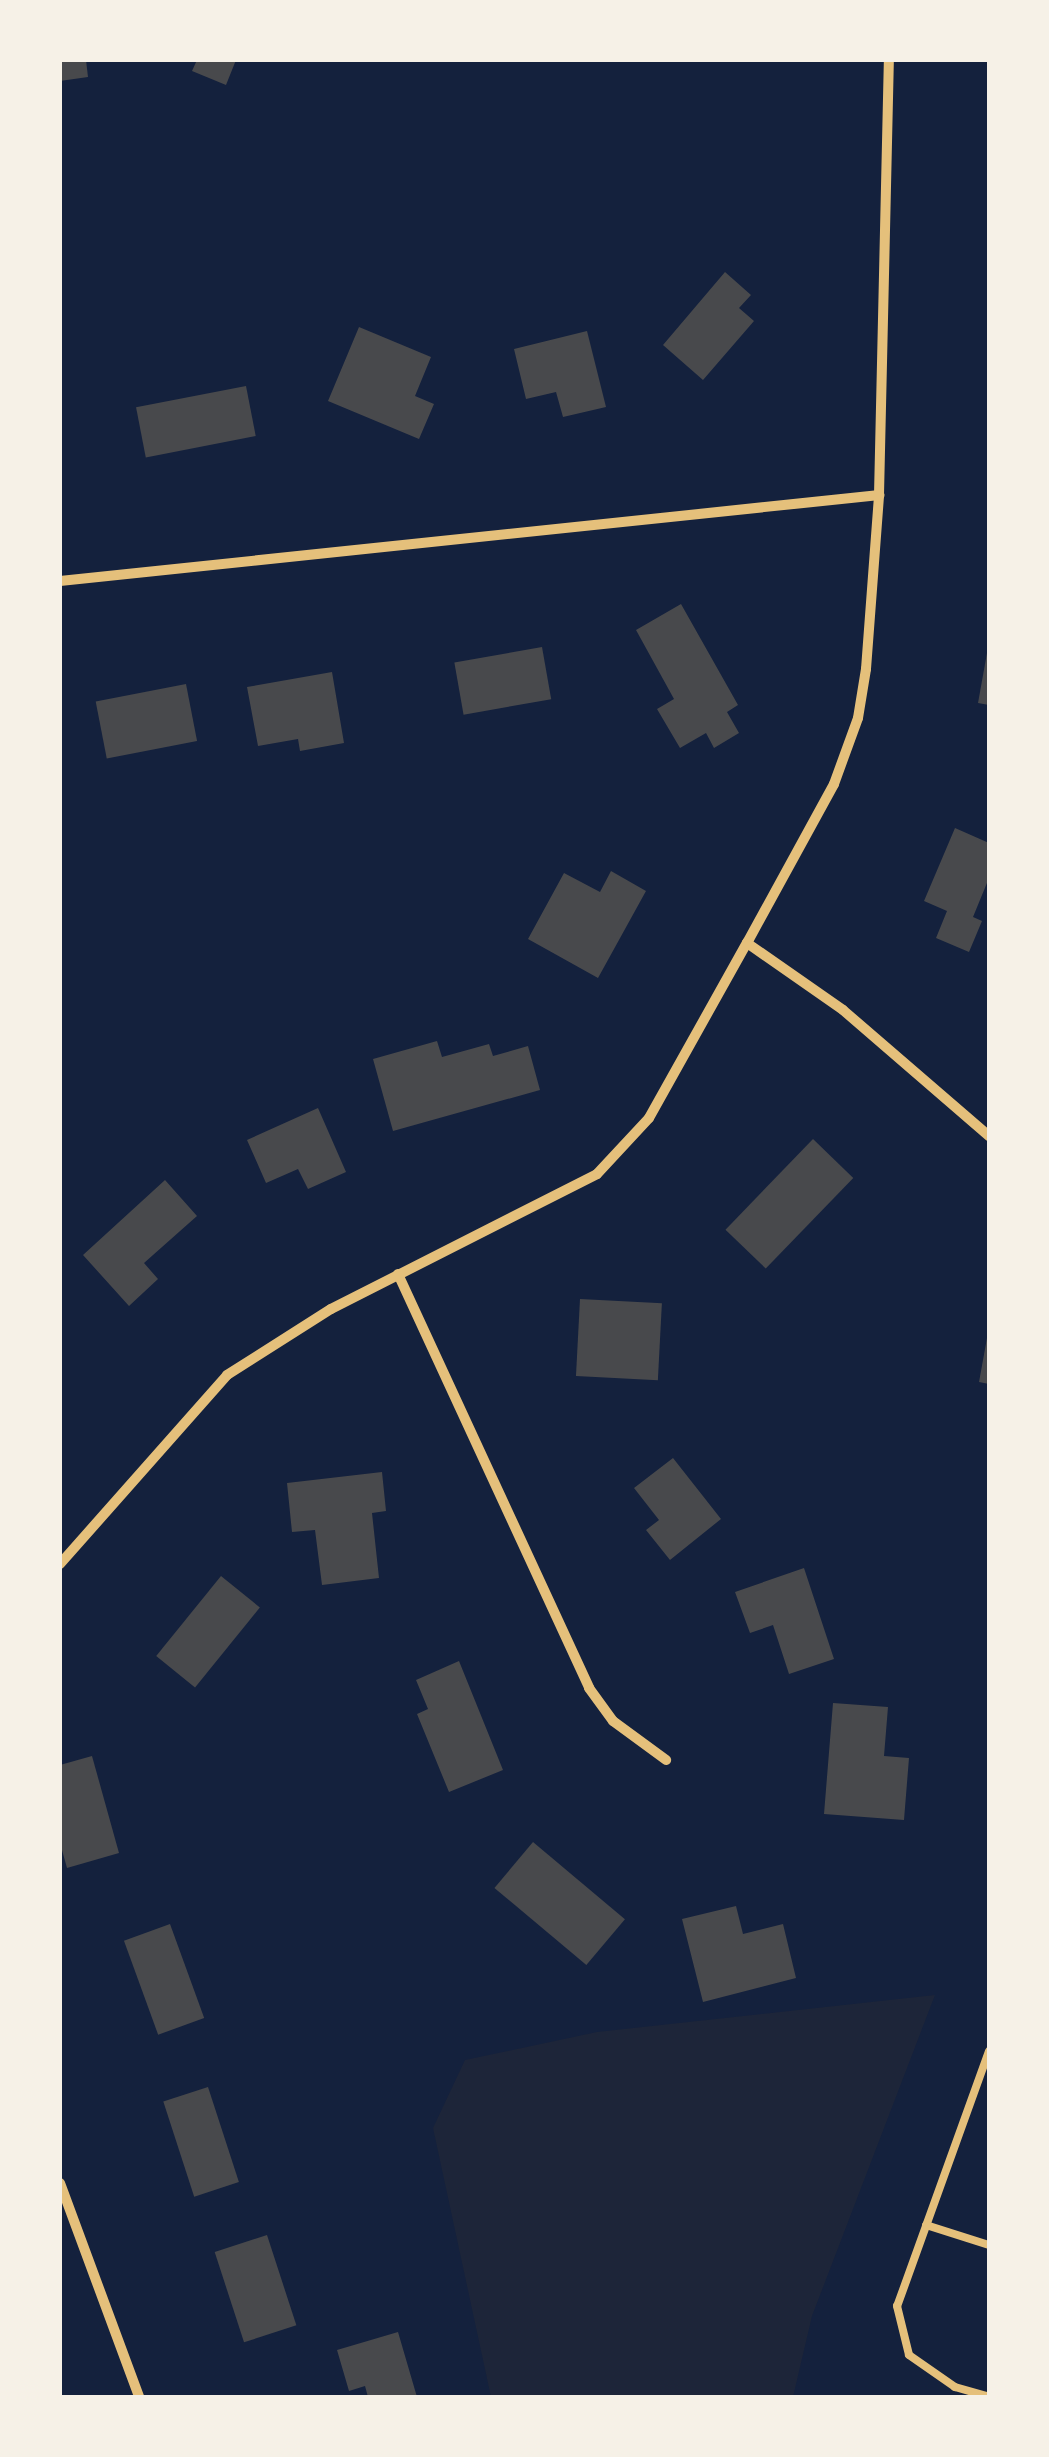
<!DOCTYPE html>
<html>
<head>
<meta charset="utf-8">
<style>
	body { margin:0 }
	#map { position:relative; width:1049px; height:2457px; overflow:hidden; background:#14213d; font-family:Barlow,sans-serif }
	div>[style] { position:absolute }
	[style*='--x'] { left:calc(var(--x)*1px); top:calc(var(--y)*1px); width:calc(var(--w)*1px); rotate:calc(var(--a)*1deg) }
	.green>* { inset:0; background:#1d2539 }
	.building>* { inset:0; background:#48494c; transform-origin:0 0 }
	.service>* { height:8px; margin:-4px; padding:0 4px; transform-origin:4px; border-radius:4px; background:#e5c07b }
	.minor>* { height:10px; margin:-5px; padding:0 5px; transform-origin:5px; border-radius:5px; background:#e5c07b }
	span { translate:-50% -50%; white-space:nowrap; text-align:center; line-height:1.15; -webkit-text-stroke:9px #f6f1e7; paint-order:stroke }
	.frame { position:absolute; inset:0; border:62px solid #f6f1e7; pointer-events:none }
</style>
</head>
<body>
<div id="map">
	<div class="green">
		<i style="clip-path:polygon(935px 1995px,812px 2316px,793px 2397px,491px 2397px,433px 2128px,465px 2060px,597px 2032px)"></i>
	</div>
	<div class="building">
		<i style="clip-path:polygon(60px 60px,86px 60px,88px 77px,60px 81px)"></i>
		<i style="clip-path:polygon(197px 60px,236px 60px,226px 85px,192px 71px)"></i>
		<i style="clip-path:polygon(725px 272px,751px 295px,739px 308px,754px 321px,703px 380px,663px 345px)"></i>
		<i style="clip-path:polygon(359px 327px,431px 357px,415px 396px,434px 404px,419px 439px,328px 401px)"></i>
		<i style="clip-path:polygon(587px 331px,606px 407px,563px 417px,556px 392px,526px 399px,514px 349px)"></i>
		<i style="left:246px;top:386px;width:51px;height:112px;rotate:79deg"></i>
		<i style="clip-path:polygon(681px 604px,738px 705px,727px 712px,739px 733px,714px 748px,706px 733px,680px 748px,657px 709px,674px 699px,636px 630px)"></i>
		<i style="left:542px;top:647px;width:53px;height:89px;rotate:80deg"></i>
		<i style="clip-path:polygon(987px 653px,989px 653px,989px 705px,978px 703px)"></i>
		<i style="clip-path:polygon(332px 672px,344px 743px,300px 751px,298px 739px,258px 746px,247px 687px)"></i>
		<i style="left:186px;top:684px;width:58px;height:92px;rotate:79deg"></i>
		<i style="clip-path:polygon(955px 828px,989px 843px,989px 878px,973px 917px,982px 921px,969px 952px,936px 938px,947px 911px,924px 901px)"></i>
		<i style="clip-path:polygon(611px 871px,646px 891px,598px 978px,528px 939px,564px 873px,600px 892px)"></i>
		<i style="clip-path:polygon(437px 1041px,442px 1057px,489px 1044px,493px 1056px,528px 1046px,540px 1090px,393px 1131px,373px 1059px)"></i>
		<i style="clip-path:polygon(318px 1108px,346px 1172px,308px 1189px,298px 1169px,266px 1183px,247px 1140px)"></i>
		<i style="left:813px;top:1139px;width:56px;height:126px;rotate:44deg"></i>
		<i style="clip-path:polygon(165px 1180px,197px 1216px,144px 1263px,158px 1279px,129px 1306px,83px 1255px)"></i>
		<i style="left:580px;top:1299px;width:82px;height:77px;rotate:3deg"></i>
		<i style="clip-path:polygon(987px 1338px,989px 1338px,989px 1384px,979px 1382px)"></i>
		<i style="clip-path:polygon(673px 1458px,721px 1519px,670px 1560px,646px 1530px,659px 1520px,634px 1488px)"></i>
		<i style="clip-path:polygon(382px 1472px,386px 1511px,372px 1513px,379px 1578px,322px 1585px,315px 1530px,292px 1532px,287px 1483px)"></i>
		<i style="clip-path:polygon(804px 1568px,834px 1659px,789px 1674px,773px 1625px,750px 1633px,735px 1592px)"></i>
		<i style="left:221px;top:1576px;width:50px;height:103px;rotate:39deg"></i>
		<i style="clip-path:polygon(459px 1661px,503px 1770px,449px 1792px,417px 1714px,428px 1709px,416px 1680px)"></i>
		<i style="clip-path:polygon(833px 1703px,888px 1707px,884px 1756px,909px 1758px,904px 1820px,824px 1814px)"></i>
		<i style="clip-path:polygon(92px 1756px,119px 1853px,67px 1868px,60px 1843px,60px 1765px)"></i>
		<i style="left:533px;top:1842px;width:120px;height:60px;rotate:40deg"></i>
		<i style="clip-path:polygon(736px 1906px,743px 1934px,783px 1924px,796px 1978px,703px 2002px,682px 1919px)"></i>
		<i style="left:170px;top:1924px;width:100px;height:49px;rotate:70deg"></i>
		<i style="left:208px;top:2087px;width:100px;height:47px;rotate:72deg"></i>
		<i style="left:267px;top:2235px;width:95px;height:55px;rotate:72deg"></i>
		<i style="clip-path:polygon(398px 2332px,417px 2397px,368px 2397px,365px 2386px,349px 2391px,337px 2350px)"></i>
	</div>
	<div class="service">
		<i style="--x:989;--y:2051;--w:271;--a:109.8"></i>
		<i style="--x:897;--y:2306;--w:50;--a:76.2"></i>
		<i style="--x:909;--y:2355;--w:56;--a:34.8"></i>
		<i style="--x:955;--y:2387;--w:35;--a:16"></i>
		<i style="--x:926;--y:2225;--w:66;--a:17.6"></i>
	</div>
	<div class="minor">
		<i style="--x:60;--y:581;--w:824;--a:-5.99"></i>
		<i style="--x:747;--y:943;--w:117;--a:34.9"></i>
		<i style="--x:843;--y:1010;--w:193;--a:40.8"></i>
		<i style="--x:398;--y:1274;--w:456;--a:65.2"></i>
		<i style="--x:589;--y:1688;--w:41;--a:54"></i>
		<i style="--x:613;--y:1721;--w:66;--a:36.3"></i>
		<i style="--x:60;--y:1564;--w:252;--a:-48.5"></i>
		<i style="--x:227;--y:1375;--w:123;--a:-32.4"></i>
		<i style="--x:331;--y:1309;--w:298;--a:-26.9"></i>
		<i style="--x:597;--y:1174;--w:76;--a:-47.1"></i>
		<i style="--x:649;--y:1118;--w:201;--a:-60.8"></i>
		<i style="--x:747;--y:943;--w:181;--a:-61.3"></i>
		<i style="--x:834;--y:784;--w:70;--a:-70"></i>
		<i style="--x:858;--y:718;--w:50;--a:-80.7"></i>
		<i style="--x:866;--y:669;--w:174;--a:-85.7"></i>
		<i style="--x:879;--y:495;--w:435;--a:-88.7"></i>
		<i style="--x:60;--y:2183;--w:228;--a:69.7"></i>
	</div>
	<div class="frame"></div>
</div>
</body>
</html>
